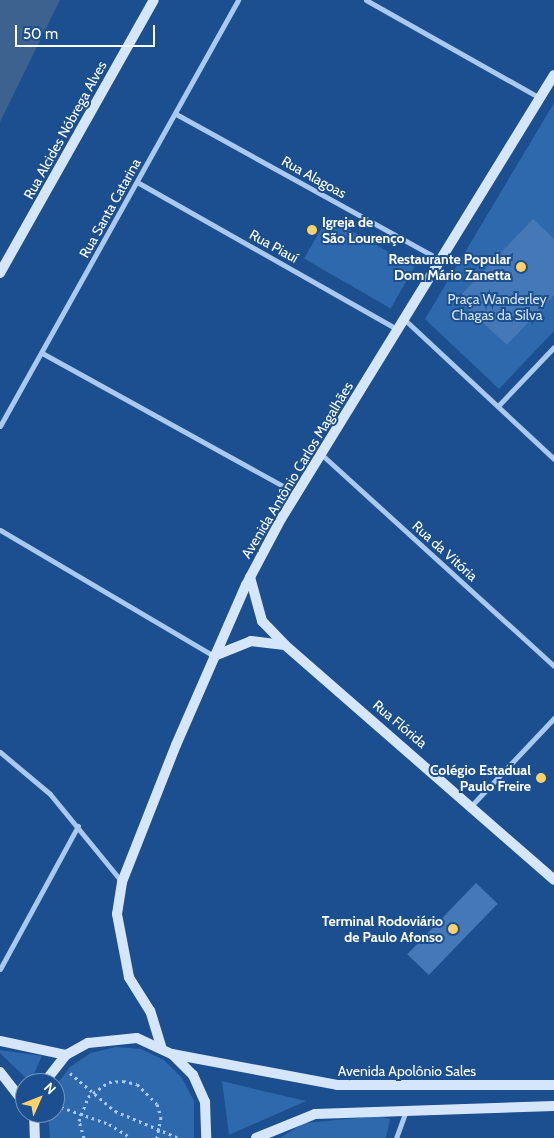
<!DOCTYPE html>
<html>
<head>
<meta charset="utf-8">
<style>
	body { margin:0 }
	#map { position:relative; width:554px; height:1138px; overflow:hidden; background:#1b4f8f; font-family:Cabin,sans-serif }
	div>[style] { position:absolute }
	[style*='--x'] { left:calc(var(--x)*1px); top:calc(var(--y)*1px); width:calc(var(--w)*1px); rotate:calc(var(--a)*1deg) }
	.green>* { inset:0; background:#2e69ad; transform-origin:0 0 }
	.water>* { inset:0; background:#3c6290 }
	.building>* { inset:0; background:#4478b7; transform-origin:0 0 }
	.path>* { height:3px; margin-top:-1.5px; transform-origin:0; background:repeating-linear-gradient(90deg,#a9c9ee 0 2.5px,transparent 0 6.5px) }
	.street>* { height:5px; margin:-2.5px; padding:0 2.5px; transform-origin:2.5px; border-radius:2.5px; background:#a9c9ee }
	.secondary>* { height:10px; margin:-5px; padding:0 5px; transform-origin:5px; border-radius:5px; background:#d6e6fa }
	.dots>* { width:14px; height:14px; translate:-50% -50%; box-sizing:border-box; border:2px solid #1b4f8f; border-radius:50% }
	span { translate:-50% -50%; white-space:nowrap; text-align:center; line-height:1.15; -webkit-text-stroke:4px #1b4f8f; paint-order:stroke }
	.street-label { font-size:14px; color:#fff }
	.poi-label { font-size:14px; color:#fff; font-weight:700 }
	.left { translate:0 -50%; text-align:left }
	.right { translate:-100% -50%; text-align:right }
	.park-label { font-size:14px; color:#cfe3fa }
	.north { position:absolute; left:15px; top:1073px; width:50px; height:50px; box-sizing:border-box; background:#1b4f8f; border:1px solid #7695bc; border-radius:50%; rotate:46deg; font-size:14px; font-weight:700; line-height:20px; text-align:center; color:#fff }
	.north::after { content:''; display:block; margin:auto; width:18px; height:22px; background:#ffd166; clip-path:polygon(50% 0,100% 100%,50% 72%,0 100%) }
	.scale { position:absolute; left:15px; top:25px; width:140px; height:22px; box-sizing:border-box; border:2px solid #fff; border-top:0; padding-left:6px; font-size:15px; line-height:18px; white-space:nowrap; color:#fff; -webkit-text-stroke:4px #1b4f8f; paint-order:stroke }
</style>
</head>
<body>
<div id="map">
	<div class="green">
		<i style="clip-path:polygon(554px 103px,554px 331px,499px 389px,425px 319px)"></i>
		<i style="left:328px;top:217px;width:100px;height:48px;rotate:30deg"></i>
		<i style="clip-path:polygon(116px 1047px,141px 1049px,164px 1060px,182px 1078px,194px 1101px,194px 1138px,50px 1138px,48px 1113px,55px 1113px,56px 1085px,71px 1066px,91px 1053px)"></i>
		<i style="clip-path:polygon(0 1050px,42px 1056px,30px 1082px,0 1053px)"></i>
		<i style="clip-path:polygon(222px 1081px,280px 1095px,306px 1101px,229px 1135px)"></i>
		<i style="clip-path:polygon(379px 1116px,390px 1119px,386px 1138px,280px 1138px,304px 1123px)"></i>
	</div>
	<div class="water">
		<i style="clip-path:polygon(0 0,60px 0,0 122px)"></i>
	</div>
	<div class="building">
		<i style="clip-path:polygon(533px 219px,554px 239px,554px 295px,507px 345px,457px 299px)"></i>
		<i style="left:476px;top:883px;width:30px;height:99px;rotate:44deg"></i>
	</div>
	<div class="path">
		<i style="--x:70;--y:1073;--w:59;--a:40.2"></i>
		<i style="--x:115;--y:1111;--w:69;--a:22.9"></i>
		<i style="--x:55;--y:1105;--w:57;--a:19.4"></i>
		<i style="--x:109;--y:1124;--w:26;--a:32"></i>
		<i style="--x:84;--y:1138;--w:18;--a:-106"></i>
		<i style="--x:79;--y:1121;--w:26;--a:-69"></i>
		<i style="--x:88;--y:1097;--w:26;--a:-36"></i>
		<i style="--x:109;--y:1082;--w:14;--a:-4"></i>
		<i style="--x:123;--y:1081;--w:14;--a:12"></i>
		<i style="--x:137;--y:1084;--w:28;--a:45"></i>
		<i style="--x:157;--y:1104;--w:14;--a:73"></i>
		<i style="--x:161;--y:1117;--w:21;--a:101"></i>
	</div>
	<div class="street">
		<i style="--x:366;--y:0;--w:200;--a:29.4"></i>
		<i style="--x:176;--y:114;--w:302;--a:28.9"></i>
		<i style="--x:137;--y:182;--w:299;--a:29.5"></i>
		<i style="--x:405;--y:320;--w:204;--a:43"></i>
		<i style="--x:42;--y:353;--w:290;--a:28.9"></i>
		<i style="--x:498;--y:406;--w:81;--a:-46.5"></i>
		<i style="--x:0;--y:426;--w:488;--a:-60.8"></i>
		<i style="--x:321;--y:454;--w:315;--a:42.3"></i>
		<i style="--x:0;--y:530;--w:248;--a:30.5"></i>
		<i style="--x:0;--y:752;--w:65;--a:40"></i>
		<i style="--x:50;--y:794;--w:114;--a:50.7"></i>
		<i style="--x:472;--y:805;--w:120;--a:-46.7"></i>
		<i style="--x:0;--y:969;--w:163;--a:-61.4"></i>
		<i style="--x:396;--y:1138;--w:30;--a:-70"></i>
	</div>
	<div class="secondary">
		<i style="--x:0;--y:273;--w:313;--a:-60.6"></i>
		<i style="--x:250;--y:577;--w:46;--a:74.7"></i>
		<i style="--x:262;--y:621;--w:33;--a:46"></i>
		<i style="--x:285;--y:645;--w:357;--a:41.1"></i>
		<i style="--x:214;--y:656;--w:40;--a:-22"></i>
		<i style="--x:251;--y:641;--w:34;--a:7"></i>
		<i style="--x:0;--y:1041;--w:67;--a:12"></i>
		<i style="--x:161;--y:1046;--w:37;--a:-107"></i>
		<i style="--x:150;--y:1011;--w:40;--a:-122"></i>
		<i style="--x:129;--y:977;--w:64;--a:-100.8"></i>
		<i style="--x:117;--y:914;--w:32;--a:-81"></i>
		<i style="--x:122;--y:882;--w:147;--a:-68.5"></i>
		<i style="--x:176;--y:745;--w:175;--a:-66.4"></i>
		<i style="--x:246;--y:585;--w:75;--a:-62.1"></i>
		<i style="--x:281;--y:519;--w:521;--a:-58.41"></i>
		<i style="--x:172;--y:1054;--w:168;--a:10.6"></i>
		<i style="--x:337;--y:1085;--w:217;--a:0"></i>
		<i style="--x:0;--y:1072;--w:41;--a:52"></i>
		<i style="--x:44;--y:1083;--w:36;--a:-52"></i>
		<i style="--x:66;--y:1055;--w:25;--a:-29"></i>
		<i style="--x:88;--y:1043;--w:49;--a:-5.8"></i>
		<i style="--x:137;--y:1038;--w:38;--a:25"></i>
		<i style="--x:172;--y:1054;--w:30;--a:45"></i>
		<i style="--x:193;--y:1075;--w:30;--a:66"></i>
		<i style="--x:205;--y:1102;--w:36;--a:88"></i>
		<i style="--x:34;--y:1113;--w:25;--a:88"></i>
		<i style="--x:256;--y:1138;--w:64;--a:-22.1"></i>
		<i style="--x:315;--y:1114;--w:239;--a:-1.9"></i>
	</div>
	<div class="dots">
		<i style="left:312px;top:230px;background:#ffd166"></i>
		<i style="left:521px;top:267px;background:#ffd166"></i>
		<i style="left:541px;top:778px;background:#ffd166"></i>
		<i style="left:453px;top:929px;background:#ffd166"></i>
	</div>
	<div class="street-label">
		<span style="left:65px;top:130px;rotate:-61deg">Rua Alcides Nóbrega Alves</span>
		<span style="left:314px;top:177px;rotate:29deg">Rua Alagoas</span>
		<span style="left:110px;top:208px;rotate:-61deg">Rua Santa Catarina</span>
		<span style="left:274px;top:246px;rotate:29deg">Rua Piauí</span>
		<span style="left:297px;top:470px;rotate:-59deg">Avenida Antônio Carlos Magalhães</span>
		<span style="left:445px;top:551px;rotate:42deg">Rua da Vitória</span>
		<span style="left:400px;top:724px;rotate:40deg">Rua Flórida</span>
		<span style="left:407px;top:1071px">Avenida Apolônio Sales</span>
	</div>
	<div class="poi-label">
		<span class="left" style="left:322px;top:230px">Igreja de<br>São Lourenço</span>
		<span class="right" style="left:511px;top:267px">Restaurante Popular<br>Dom Mário Zanetta</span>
		<span class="right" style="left:531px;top:778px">Colégio Estadual<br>Paulo Freire</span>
		<span class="right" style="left:443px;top:929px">Terminal Rodoviário<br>de Paulo Afonso</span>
	</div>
	<div class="park-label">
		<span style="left:497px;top:307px">Praça Wanderley<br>Chagas da Silva</span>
	</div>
	<div class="north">N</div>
	<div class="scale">50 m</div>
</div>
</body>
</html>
